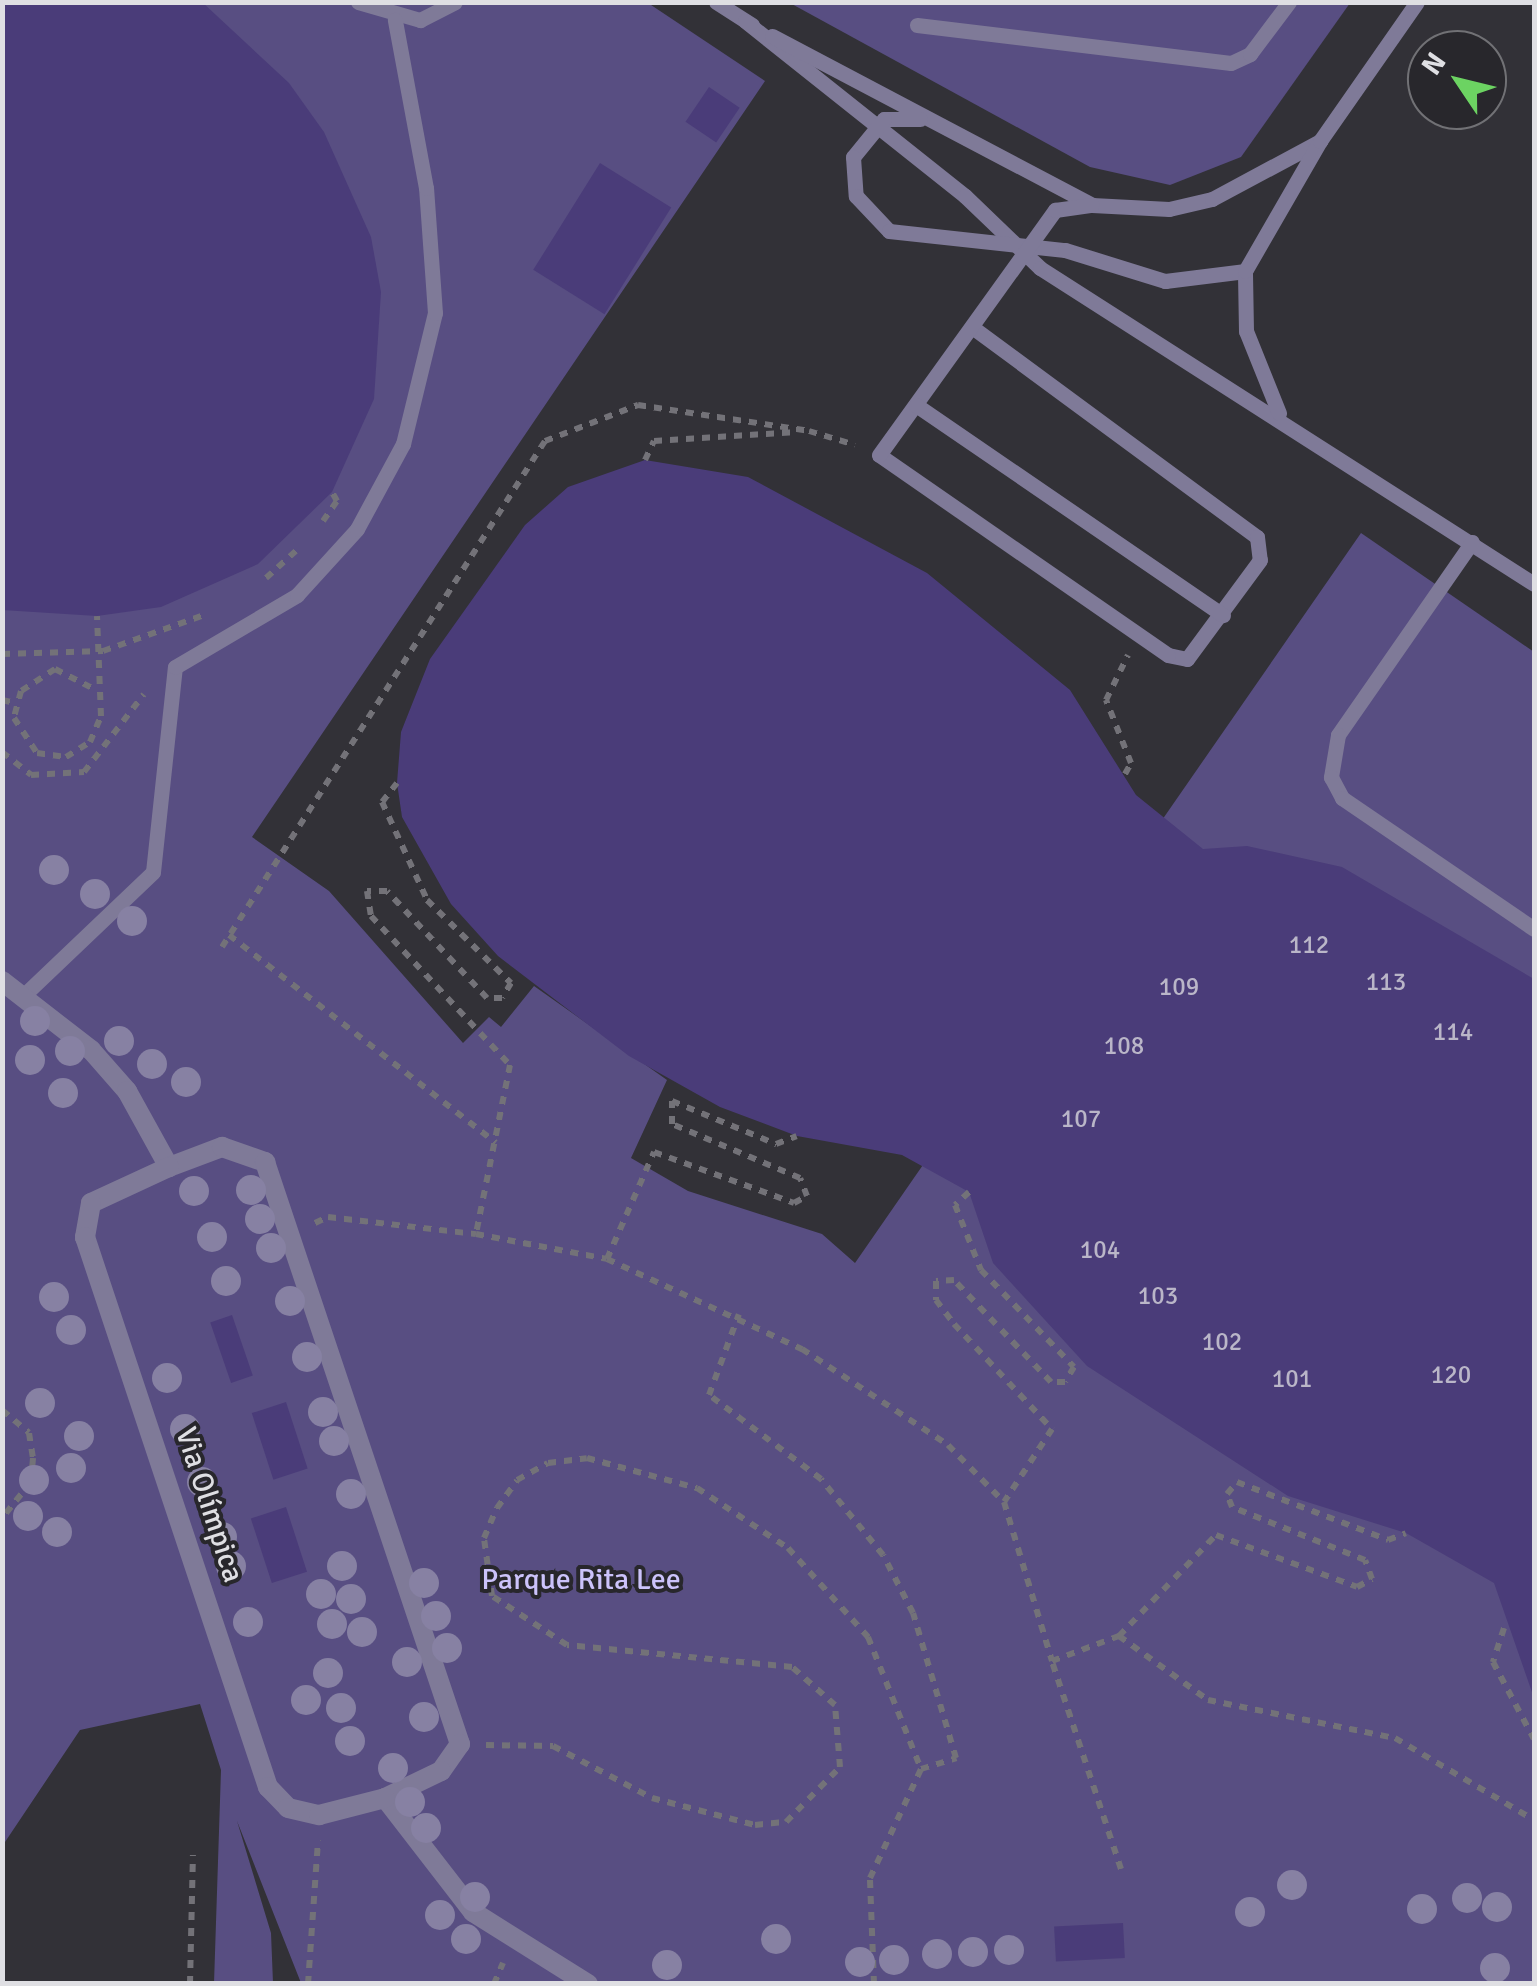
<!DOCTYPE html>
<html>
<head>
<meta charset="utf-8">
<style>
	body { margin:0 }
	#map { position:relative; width:1537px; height:1986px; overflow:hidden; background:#323137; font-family:Signika,sans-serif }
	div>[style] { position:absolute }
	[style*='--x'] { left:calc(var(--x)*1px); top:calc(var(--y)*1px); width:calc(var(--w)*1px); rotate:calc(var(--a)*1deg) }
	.green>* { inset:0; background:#584e82 }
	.building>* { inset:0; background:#4a3c79; transform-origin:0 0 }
	.path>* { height:6px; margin-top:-3px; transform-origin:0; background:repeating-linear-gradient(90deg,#737278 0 8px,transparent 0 16px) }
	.service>* { height:15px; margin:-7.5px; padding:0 7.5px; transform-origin:7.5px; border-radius:7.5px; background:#7f7a98 }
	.pedestrian>* { height:20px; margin:-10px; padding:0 10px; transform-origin:10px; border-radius:10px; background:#7f7a98 }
	.path-bridge>* { height:6px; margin-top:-3px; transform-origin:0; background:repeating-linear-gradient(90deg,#737278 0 8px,transparent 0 16px) }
	.trees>* { width:30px; height:30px; margin:-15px; border-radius:50%; background:#8781a3 }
	span { translate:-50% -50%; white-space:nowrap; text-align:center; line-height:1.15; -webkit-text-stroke:8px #28272c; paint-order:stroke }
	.number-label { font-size:25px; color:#bab6c8 }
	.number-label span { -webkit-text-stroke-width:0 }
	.street-label { font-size:30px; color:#dfdfe3 }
	.park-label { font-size:30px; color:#ccc3fb }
	.frame { position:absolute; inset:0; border:5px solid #dfdfe3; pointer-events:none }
	.north { position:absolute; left:1407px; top:30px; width:100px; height:100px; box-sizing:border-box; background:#28272c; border:2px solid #717175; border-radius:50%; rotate:305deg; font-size:28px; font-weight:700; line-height:40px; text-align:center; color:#dfdfe3 }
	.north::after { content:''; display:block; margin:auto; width:35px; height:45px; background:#6cd362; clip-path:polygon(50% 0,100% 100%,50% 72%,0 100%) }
</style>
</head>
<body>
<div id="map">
	<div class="green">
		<i style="clip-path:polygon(3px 3px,648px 3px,765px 81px,252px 837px,329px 891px,463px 1043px,489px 1017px,501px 1027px,534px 986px,667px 1080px,631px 1158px,688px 1191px,822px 1234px,855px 1263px,1361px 533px,1534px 652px,1534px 1983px,301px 1983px,237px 1821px,271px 1933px,273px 1983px,214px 1983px,221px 1770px,200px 1704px,80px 1730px,3px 1845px)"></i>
		<i style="clip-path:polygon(790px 3px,1350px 3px,1241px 157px,1170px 185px,1090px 167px)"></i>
	</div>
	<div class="building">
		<i style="clip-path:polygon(2px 2px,202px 2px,289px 83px,324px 132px,371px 237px,381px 292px,374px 399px,332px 492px,258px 564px,161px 607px,97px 616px,2px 610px)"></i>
		<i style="left:709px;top:87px;width:37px;height:42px;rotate:34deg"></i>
		<i style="left:600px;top:163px;width:84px;height:126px;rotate:32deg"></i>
		<i style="clip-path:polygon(645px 460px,748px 477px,927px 573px,1070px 690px,1136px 795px,1203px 849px,1247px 846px,1342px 867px,1534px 979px,1534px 1698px,1494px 1583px,1406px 1533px,1288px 1496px,1087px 1366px,993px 1263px,969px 1192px,902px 1155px,797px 1136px,720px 1107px,629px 1056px,498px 956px,451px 904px,402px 817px,397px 783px,401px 732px,430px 659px,525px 525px,568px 487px)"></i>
		<i style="left:232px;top:1315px;width:64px;height:23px;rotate:71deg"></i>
		<i style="left:286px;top:1402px;width:70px;height:36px;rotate:72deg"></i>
		<i style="left:286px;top:1507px;width:68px;height:37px;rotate:72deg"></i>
		<i style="left:1123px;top:1923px;width:35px;height:69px;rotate:87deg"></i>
	</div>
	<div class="path">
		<i style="--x:809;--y:431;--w:48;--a:16.9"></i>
		<i style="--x:645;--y:460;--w:21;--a:-65"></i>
		<i style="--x:654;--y:441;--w:143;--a:-3.6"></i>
		<i style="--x:323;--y:521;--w:24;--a:-55"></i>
		<i style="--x:337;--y:501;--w:10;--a:-119"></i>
		<i style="--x:266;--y:578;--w:43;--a:-42.2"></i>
		<i style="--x:2;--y:654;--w:101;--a:-1.7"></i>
		<i style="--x:103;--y:651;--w:107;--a:-19.6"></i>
		<i style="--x:55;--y:669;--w:42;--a:27.2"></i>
		<i style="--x:2;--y:700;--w:9;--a:13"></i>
		<i style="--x:2;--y:752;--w:37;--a:38"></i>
		<i style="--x:31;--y:775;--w:53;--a:-3.2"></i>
		<i style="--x:84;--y:772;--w:98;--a:-52.4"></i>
		<i style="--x:1125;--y:774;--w:13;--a:-61"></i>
		<i style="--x:1131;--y:763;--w:68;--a:-111.6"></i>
		<i style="--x:1106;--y:700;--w:50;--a:-63.9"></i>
		<i style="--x:397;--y:783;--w:24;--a:128"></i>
		<i style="--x:382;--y:802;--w:108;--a:65.3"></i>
		<i style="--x:427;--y:900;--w:118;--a:44.7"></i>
		<i style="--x:511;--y:983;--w:17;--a:121"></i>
		<i style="--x:502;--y:998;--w:15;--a:180"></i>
		<i style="--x:487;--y:998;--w:146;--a:-133.1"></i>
		<i style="--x:387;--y:891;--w:20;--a:180"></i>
		<i style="--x:367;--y:891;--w:25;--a:81"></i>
		<i style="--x:371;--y:916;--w:204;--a:47"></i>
		<i style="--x:510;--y:1065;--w:172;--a:101.4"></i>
		<i style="--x:229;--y:935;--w:338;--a:37.9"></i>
		<i style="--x:222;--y:947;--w:600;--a:-57.45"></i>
		<i style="--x:545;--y:441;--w:100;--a:-21.2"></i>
		<i style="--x:638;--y:405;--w:174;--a:8.6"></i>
		<i style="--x:969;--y:1192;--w:19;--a:137"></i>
		<i style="--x:955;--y:1205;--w:70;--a:68.2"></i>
		<i style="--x:981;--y:1270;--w:134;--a:46.2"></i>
		<i style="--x:1074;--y:1367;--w:17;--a:121"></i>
		<i style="--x:1065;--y:1382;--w:14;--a:180"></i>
		<i style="--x:1051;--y:1382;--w:141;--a:-133.6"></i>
		<i style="--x:954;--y:1280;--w:18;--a:177"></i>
		<i style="--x:936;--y:1281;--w:19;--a:90"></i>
		<i style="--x:936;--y:1300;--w:30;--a:53"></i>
		<i style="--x:954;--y:1324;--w:144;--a:47"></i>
		<i style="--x:1052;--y:1429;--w:87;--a:123.3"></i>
		<i style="--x:315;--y:1223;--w:14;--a:-25"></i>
		<i style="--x:328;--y:1217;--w:149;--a:6.6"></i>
		<i style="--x:476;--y:1234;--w:133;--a:10.8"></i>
		<i style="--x:607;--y:1259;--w:215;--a:24.8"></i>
		<i style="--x:802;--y:1349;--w:175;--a:33.3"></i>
		<i style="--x:948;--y:1445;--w:80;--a:45.5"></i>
		<i style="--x:1004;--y:1502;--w:166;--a:73.2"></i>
		<i style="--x:607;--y:1259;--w:117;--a:-66.3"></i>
		<i style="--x:654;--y:1152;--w:149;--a:20"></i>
		<i style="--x:794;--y:1203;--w:15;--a:-28"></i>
		<i style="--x:807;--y:1196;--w:19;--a:-111"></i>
		<i style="--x:800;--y:1178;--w:139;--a:-157.1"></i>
		<i style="--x:672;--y:1124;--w:23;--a:-90"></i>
		<i style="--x:672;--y:1101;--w:113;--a:22.5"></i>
		<i style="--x:776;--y:1144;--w:22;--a:-21"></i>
		<i style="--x:2;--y:1410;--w:35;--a:40"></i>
		<i style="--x:29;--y:1433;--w:25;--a:81"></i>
		<i style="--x:33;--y:1458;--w:24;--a:95"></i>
		<i style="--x:31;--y:1482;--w:46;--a:128.9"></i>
		<i style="--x:1504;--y:1628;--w:36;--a:108"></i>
		<i style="--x:1493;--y:1662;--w:87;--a:62"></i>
		<i style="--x:1119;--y:1636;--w:110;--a:35.7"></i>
		<i style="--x:1208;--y:1700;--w:191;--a:11.5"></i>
		<i style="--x:1395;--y:1738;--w:161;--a:30.5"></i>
		<i style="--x:486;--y:1745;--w:67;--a:0.9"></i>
		<i style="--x:553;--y:1746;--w:112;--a:27.7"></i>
		<i style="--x:652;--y:1798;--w:106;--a:14.7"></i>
		<i style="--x:755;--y:1825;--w:31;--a:-6"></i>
		<i style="--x:786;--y:1822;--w:77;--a:-45.5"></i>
		<i style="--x:840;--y:1767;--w:62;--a:-94.6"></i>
		<i style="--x:835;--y:1705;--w:57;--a:-138.5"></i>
		<i style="--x:792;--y:1667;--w:226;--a:-174.4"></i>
		<i style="--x:567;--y:1645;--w:90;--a:-146.8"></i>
		<i style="--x:492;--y:1596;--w:59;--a:-97.9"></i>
		<i style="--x:484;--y:1538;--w:33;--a:-67"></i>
		<i style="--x:497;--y:1508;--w:34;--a:-54"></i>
		<i style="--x:517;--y:1480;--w:35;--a:-29"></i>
		<i style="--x:548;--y:1463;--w:39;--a:-7"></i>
		<i style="--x:587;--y:1458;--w:114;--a:15.3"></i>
		<i style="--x:697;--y:1488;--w:109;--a:33.4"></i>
		<i style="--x:788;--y:1548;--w:120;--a:48"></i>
		<i style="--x:868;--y:1637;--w:142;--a:68.1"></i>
		<i style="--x:921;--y:1769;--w:37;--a:-17"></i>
		<i style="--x:956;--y:1758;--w:151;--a:-106.5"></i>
		<i style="--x:913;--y:1613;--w:65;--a:-117.3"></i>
		<i style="--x:883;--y:1555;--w:98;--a:-129.2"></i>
		<i style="--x:821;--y:1479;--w:140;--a:-143.1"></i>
		<i style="--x:709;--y:1395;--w:86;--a:-69.7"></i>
		<i style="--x:1121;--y:1869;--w:219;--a:-108.4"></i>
		<i style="--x:1052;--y:1661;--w:72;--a:-20.5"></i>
		<i style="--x:1119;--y:1636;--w:140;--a:-46.2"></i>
		<i style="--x:1216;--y:1535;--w:150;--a:20.2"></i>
		<i style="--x:1357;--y:1587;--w:17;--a:-28"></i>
		<i style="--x:1372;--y:1579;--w:20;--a:-110"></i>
		<i style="--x:1365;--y:1560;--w:143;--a:-158.3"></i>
		<i style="--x:1232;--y:1507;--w:14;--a:-111"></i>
		<i style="--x:1227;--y:1494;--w:16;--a:-50"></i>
		<i style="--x:1237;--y:1482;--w:162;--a:21"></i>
		<i style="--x:1388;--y:1540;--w:19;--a:-21"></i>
		<i style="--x:190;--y:1984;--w:129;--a:-88.7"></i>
		<i style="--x:308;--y:1984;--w:144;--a:-86"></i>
		<i style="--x:494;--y:1984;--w:23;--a:-67"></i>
		<i style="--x:874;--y:1984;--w:106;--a:-92.2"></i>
		<i style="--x:870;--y:1878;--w:120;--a:-64.9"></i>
	</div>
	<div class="service">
		<i style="--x:358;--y:2;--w:65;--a:16.2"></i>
		<i style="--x:420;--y:20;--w:39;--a:-27"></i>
		<i style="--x:716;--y:2;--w:43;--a:32.6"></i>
		<i style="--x:745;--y:21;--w:281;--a:38.5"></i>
		<i style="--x:965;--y:196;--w:104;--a:43.8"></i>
		<i style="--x:1040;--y:268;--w:586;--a:32.61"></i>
		<i style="--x:917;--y:25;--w:316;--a:6.9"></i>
		<i style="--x:1231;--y:63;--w:21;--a:-25"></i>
		<i style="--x:1250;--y:54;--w:65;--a:-53.1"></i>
		<i style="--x:772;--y:36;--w:362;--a:27.8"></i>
		<i style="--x:1092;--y:205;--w:77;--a:3"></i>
		<i style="--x:1169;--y:209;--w:44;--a:-13.1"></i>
		<i style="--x:1212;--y:199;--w:123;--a:-28.2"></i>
		<i style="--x:920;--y:119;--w:36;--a:180"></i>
		<i style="--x:884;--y:119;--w:49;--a:129.2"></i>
		<i style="--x:853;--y:157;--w:39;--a:86"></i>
		<i style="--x:856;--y:196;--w:48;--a:46.7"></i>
		<i style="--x:889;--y:231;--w:177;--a:6.2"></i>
		<i style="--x:1065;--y:250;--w:105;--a:17.2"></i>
		<i style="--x:1165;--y:281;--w:81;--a:-7.1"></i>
		<i style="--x:972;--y:327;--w:354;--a:36.4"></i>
		<i style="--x:1257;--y:537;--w:23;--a:83"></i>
		<i style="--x:1260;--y:560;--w:123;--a:126.4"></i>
		<i style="--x:1187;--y:659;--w:19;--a:-168"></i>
		<i style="--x:1168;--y:655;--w:351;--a:-145.3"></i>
		<i style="--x:879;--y:455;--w:302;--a:-54.3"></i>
		<i style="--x:1055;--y:210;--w:37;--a:-8"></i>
		<i style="--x:916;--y:405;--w:372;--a:34.4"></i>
		<i style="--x:1279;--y:413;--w:88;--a:-111.9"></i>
		<i style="--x:1246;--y:331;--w:60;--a:-91"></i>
		<i style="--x:1245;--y:271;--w:150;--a:-60"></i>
		<i style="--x:1320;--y:141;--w:169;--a:-55.1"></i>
		<i style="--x:1472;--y:542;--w:235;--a:124.8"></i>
		<i style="--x:1338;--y:735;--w:43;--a:99.5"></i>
		<i style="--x:1331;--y:777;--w:24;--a:62"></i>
		<i style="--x:1342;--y:798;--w:232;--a:34.3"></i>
		<i style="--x:24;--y:995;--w:178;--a:-43.6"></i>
		<i style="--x:153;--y:872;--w:206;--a:-83.9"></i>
		<i style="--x:175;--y:667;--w:142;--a:-30.5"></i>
		<i style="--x:297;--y:595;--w:89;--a:-47.7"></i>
		<i style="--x:357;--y:529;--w:97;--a:-61.6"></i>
		<i style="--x:403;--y:444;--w:135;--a:-76.3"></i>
		<i style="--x:435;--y:313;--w:125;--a:-94.1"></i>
		<i style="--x:426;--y:188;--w:171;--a:-100.5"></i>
	</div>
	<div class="pedestrian">
		<i style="--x:2;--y:981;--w:113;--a:37.8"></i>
		<i style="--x:91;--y:1050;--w:55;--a:48.7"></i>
		<i style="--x:127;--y:1091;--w:87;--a:61.1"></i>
		<i style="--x:169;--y:1167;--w:57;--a:-20.7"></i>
		<i style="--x:222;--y:1147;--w:46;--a:19.2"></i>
		<i style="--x:265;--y:1162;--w:614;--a:71.48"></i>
		<i style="--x:460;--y:1744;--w:33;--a:125"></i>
		<i style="--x:441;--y:1771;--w:62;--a:154.3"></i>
		<i style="--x:385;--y:1798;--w:144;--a:52.3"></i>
		<i style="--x:473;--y:1912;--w:136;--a:32.1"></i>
		<i style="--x:169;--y:1167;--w:86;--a:155.2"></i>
		<i style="--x:91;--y:1203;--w:35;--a:100"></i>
		<i style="--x:85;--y:1237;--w:580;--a:71.6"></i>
		<i style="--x:268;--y:1787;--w:29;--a:46"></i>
		<i style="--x:288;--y:1808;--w:32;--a:13"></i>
		<i style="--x:319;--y:1815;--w:68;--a:-14.4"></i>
	</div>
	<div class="path-bridge">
		<i style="--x:55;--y:669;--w:40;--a:147.1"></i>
		<i style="--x:21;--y:691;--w:28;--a:105"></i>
		<i style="--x:14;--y:718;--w:42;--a:56.7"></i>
		<i style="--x:37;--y:753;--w:29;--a:8"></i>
		<i style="--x:66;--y:757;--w:28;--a:-32"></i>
		<i style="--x:90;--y:742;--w:28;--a:-67"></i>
		<i style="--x:101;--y:716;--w:100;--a:-92.3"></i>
	</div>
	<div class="trees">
		<i style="left:54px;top:870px"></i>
		<i style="left:95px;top:894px"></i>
		<i style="left:132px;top:921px"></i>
		<i style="left:35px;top:1021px"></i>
		<i style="left:119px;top:1041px"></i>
		<i style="left:70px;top:1051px"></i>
		<i style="left:30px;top:1060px"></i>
		<i style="left:152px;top:1064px"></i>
		<i style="left:186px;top:1082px"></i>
		<i style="left:63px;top:1093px"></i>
		<i style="left:251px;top:1190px"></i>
		<i style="left:194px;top:1191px"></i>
		<i style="left:260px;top:1219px"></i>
		<i style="left:212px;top:1237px"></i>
		<i style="left:271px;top:1248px"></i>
		<i style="left:226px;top:1281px"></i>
		<i style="left:54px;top:1297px"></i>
		<i style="left:290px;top:1301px"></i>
		<i style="left:71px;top:1330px"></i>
		<i style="left:307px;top:1357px"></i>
		<i style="left:167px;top:1378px"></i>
		<i style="left:40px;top:1403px"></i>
		<i style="left:323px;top:1412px"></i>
		<i style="left:185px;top:1429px"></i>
		<i style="left:79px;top:1436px"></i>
		<i style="left:334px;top:1441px"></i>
		<i style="left:71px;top:1468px"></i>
		<i style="left:34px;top:1480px"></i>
		<i style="left:202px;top:1482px"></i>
		<i style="left:351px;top:1494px"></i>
		<i style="left:28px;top:1516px"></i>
		<i style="left:57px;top:1532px"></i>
		<i style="left:222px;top:1537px"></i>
		<i style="left:231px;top:1566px"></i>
		<i style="left:342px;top:1566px"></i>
		<i style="left:424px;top:1583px"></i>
		<i style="left:321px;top:1594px"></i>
		<i style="left:351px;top:1599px"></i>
		<i style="left:436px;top:1616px"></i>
		<i style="left:248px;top:1622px"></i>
		<i style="left:332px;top:1624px"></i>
		<i style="left:362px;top:1632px"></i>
		<i style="left:447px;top:1648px"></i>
		<i style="left:407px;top:1662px"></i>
		<i style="left:328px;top:1673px"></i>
		<i style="left:306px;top:1700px"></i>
		<i style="left:341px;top:1708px"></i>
		<i style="left:424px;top:1717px"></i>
		<i style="left:350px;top:1741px"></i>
		<i style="left:393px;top:1768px"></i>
		<i style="left:410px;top:1802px"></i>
		<i style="left:426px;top:1828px"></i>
		<i style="left:1292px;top:1885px"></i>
		<i style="left:475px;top:1897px"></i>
		<i style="left:1467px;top:1898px"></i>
		<i style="left:1497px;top:1907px"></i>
		<i style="left:1422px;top:1909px"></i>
		<i style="left:1250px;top:1912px"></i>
		<i style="left:440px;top:1915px"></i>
		<i style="left:466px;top:1939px"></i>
		<i style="left:776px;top:1939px"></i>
		<i style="left:1009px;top:1950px"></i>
		<i style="left:973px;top:1952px"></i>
		<i style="left:937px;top:1954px"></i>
		<i style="left:894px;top:1960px"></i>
		<i style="left:860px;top:1962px"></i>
		<i style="left:667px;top:1965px"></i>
		<i style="left:1495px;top:1968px"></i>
	</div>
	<div class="number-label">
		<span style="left:1309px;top:945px">112</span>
		<span style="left:1386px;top:982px">113</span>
		<span style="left:1179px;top:987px">109</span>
		<span style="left:1453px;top:1032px">114</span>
		<span style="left:1124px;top:1046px">108</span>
		<span style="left:1081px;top:1119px">107</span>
		<span style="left:1100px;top:1250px">104</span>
		<span style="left:1158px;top:1296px">103</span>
		<span style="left:1222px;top:1342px">102</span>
		<span style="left:1451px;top:1375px">120</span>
		<span style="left:1292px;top:1379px">101</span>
	</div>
	<div class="street-label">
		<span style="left:209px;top:1505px;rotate:72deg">Via Olímpica</span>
	</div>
	<div class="park-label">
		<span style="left:581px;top:1580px">Parque Rita Lee</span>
	</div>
	<div class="frame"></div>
	<div class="north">N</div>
</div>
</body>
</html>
